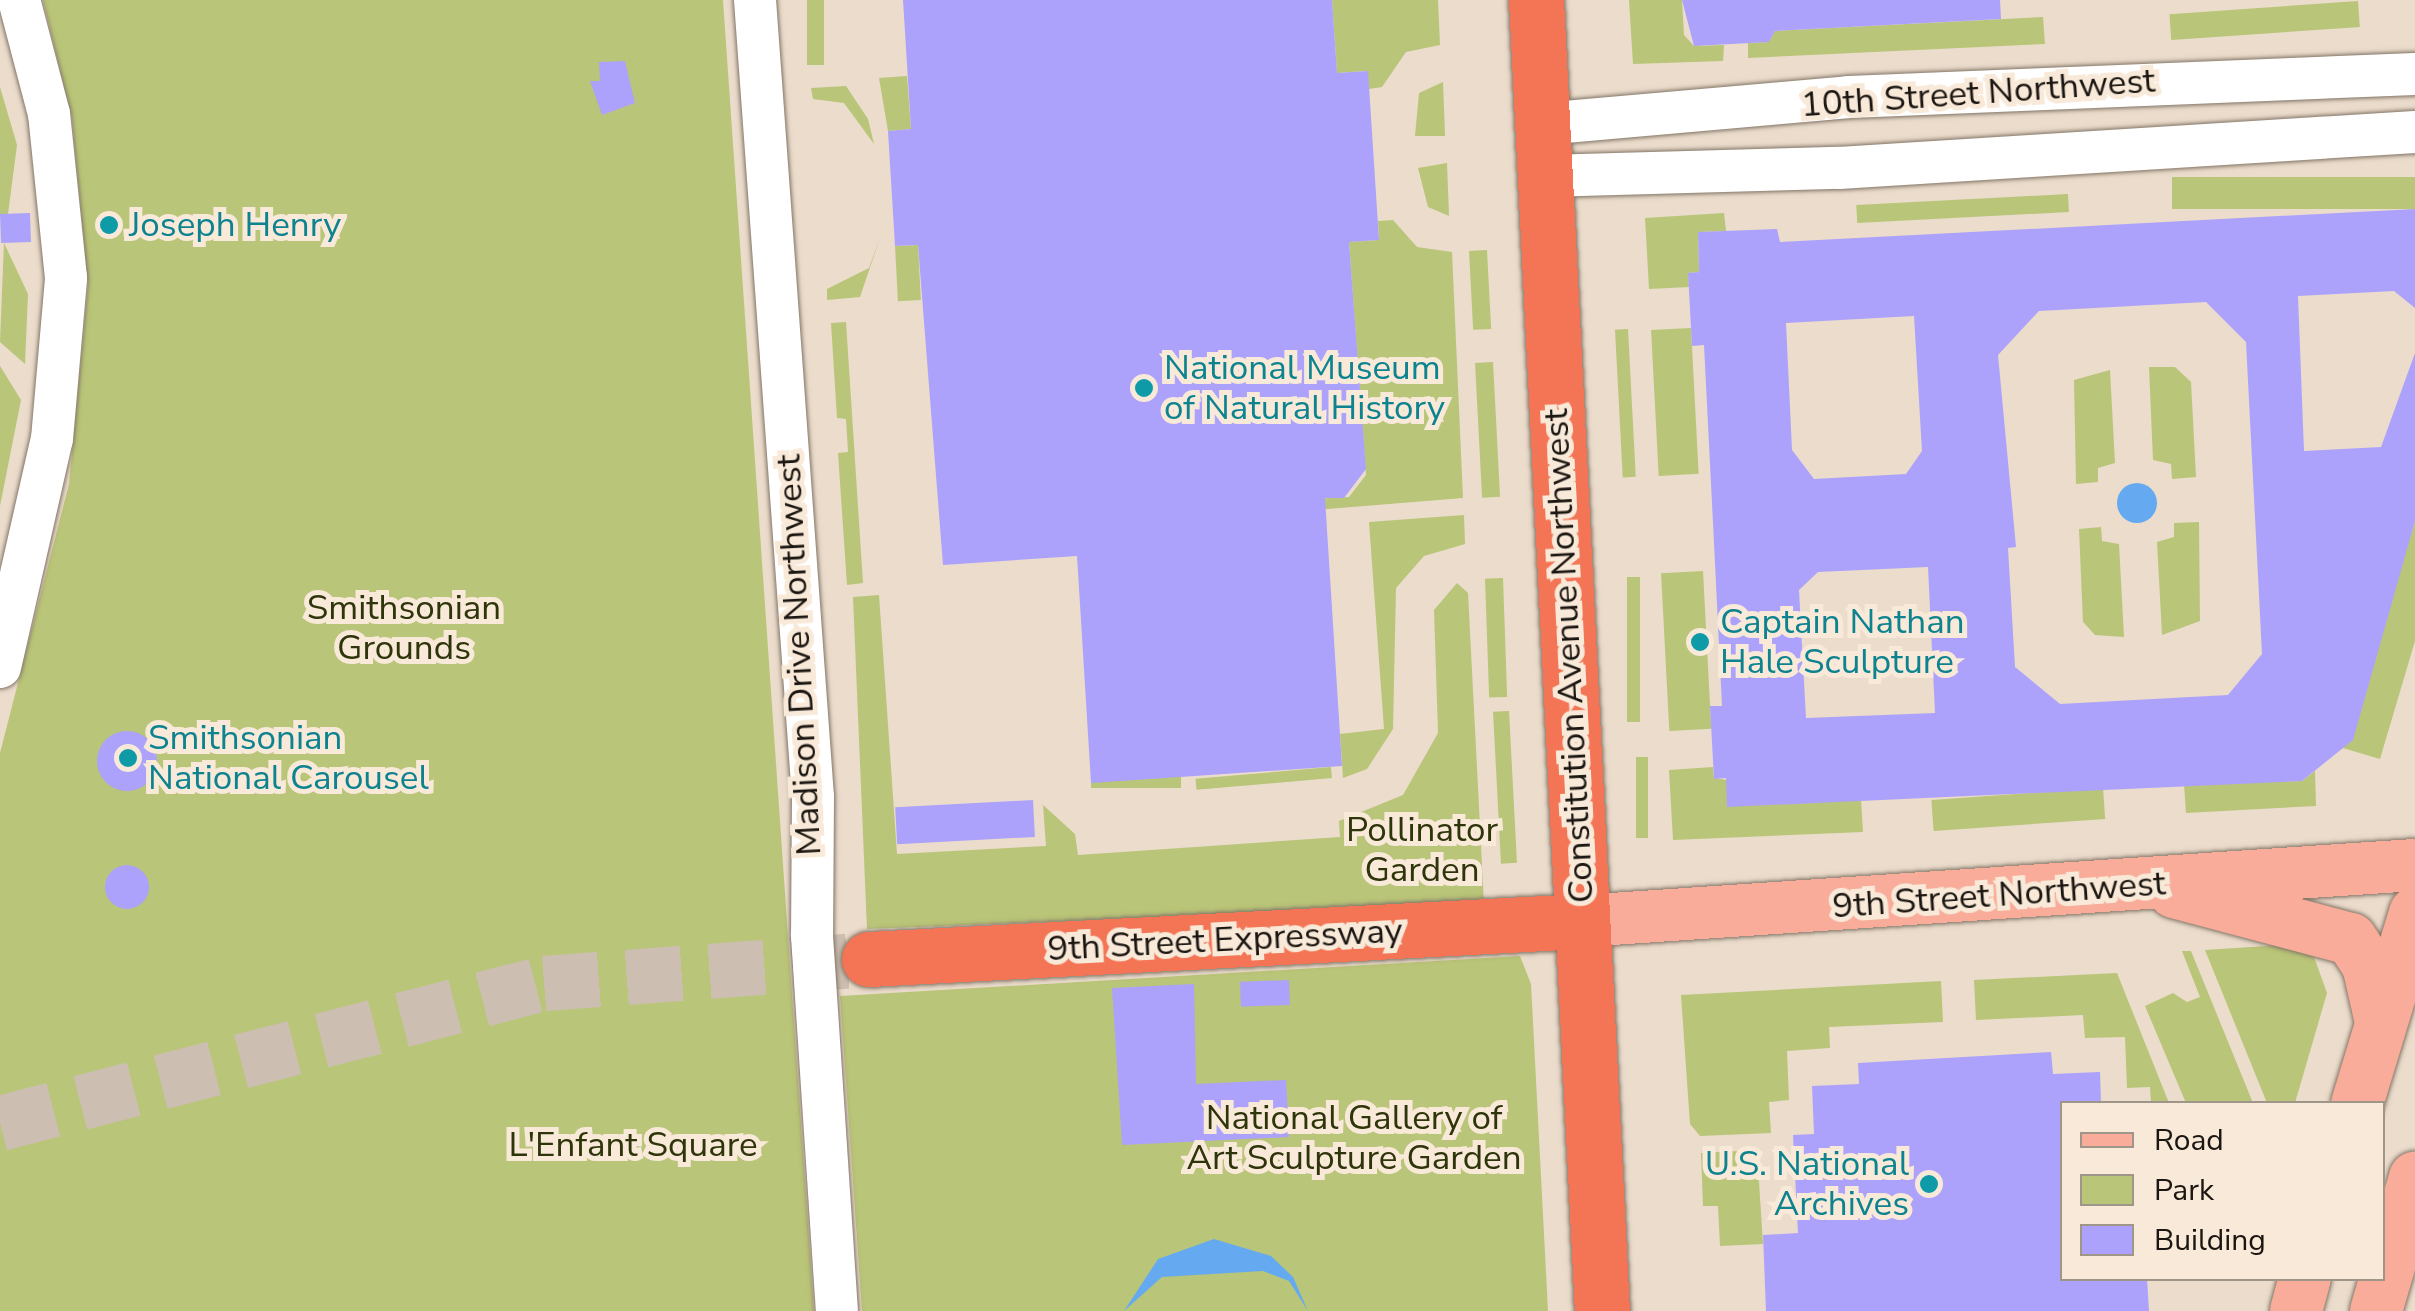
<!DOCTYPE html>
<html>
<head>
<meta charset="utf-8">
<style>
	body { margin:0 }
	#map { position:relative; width:2415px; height:1311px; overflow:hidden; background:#ebdccc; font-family:"Nunito Sans",sans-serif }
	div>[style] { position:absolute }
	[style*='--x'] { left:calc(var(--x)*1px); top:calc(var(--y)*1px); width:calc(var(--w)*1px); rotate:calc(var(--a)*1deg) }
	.green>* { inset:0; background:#b9c578; transform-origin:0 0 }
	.water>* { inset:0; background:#65aaf1 }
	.round { border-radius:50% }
	.building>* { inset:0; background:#aca2fb; transform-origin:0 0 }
	.highway-tunnel>* { height:55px; margin-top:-27.5px; transform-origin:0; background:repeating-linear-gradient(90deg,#ccbeb0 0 55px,transparent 0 83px) }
	.roads { filter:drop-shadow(0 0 2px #837667) drop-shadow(0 0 2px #837667) }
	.minor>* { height:42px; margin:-21px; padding:0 21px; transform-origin:21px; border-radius:21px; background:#fff }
	.major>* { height:52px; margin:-26px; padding:0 26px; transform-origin:26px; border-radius:26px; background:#f8ac99 }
	.highway>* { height:55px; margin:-27.5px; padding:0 27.5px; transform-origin:27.5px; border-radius:27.5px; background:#f47555 }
	.dots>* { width:28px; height:28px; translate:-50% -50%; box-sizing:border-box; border:5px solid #f8e9d9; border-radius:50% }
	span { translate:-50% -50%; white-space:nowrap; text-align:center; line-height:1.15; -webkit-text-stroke:10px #f8e9d9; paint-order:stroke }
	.street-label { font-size:35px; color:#1b1611 }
	.culture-label { font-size:35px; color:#0d838f }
	.left { translate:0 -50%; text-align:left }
	.right { translate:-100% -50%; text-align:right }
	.park-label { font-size:35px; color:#2f350a }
	.legend { position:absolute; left:2060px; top:1101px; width:325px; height:180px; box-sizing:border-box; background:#f8e9d9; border:2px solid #a09589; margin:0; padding:12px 18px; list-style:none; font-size:30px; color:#1b1611 }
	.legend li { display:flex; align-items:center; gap:20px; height:50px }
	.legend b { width:50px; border:2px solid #a09589 }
</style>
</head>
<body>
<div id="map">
	<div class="green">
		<i style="clip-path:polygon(43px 0,723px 0,814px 1311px,0 1311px,0 753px,69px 484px,88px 285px,72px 119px)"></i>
		<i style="left:807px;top:0;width:17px;height:65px"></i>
		<i style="clip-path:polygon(1332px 0,1438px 0,1440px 45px,1406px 52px,1382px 87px,1369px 89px,1367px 71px,1337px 73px)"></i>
		<i style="clip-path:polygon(1629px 0,1682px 0,1684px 35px,1694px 46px,1724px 45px,1723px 61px,1633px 64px)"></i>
		<i style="left:2358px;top:1px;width:26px;height:189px;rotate:86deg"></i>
		<i style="clip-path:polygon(2043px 17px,2045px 44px,1748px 58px,1748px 43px,1769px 42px,1775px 31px)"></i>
		<i style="clip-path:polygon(907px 76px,911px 129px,888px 131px,879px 78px)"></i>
		<i style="clip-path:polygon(1443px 82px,1445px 136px,1415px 136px,1419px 93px)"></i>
		<i style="clip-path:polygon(846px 86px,868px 119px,874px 144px,844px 103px,813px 99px,811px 88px)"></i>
		<i style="clip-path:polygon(0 87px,17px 145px,8px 214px,0 215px)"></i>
		<i style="clip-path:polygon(1447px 163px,1449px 216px,1428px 207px,1418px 168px)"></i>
		<i style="left:2415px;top:177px;width:32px;height:243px;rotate:90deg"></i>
		<i style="left:2068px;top:194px;width:18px;height:212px;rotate:87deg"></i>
		<i style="clip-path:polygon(1724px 213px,1726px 231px,1698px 232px,1699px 272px,1688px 273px,1689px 287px,1649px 289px,1645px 218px)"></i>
		<i style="clip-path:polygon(1393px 220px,1417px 247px,1452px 252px,1463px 498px,1315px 510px,1314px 499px,1349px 497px,1366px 475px,1349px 242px,1379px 240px,1378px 221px)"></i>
		<i style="clip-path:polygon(881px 235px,860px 297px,827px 300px,827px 289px,869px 268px)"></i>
		<i style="clip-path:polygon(4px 243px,28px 294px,25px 364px,0 342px)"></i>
		<i style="left:918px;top:245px;width:55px;height:23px;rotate:87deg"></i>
		<i style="left:1487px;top:250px;width:79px;height:18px;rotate:87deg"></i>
		<i style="clip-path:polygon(846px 322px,863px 583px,847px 585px,838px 453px,848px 452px,846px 419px,837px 418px,831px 323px)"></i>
		<i style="left:1691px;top:328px;width:146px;height:40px;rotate:87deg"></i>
		<i style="left:1628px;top:329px;width:148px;height:13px;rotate:87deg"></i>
		<i style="left:1493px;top:362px;width:135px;height:18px;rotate:87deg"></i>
		<i style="clip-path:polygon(0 366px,21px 400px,0 506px)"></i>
		<i style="clip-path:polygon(2149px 367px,2175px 367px,2191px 382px,2196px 477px,2172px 479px,2171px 464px,2153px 460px)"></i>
		<i style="clip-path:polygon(2110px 370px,2115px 463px,2098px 468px,2098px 482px,2076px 484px,2074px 380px)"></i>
		<i style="clip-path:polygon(1464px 515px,1465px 544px,1424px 556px,1396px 588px,1393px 729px,1367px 769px,1343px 778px,1340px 734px,1384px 729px,1369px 522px)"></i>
		<i style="clip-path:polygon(2415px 521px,2415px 641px,2380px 759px,2343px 748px)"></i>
		<i style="clip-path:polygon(2199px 522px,2200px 621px,2162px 635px,2157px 542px,2174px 537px,2174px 523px)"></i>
		<i style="clip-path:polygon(2101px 527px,2102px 541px,2119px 544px,2124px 637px,2095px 635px,2083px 622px,2079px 529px)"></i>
		<i style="left:1703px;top:571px;width:158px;height:42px;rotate:87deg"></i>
		<i style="left:1627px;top:577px;width:13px;height:145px"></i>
		<i style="left:1503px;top:578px;width:119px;height:18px;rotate:88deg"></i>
		<i style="clip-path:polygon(1457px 583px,1468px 593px,1484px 904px,867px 929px,853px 597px,879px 595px,897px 854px,1046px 846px,1043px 805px,1075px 834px,1078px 855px,1340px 837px,1339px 821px,1403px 795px,1438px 733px,1434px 610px)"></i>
		<i style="left:1509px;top:711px;width:152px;height:16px;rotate:87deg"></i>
		<i style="left:1636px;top:757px;width:12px;height:81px"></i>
		<i style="left:1331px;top:767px;width:11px;height:136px;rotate:85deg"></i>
		<i style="clip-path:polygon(1713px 767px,1714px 778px,1861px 800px,1863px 832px,1673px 840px,1669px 770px)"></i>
		<i style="clip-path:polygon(2315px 771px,2316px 806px,2186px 813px,2184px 784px,2302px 781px)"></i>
		<i style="left:1181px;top:777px;width:11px;height:90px;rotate:90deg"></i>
		<i style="left:2103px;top:788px;width:31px;height:172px;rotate:86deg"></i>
		<i style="clip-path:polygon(2281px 945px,2314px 957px,2327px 993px,2295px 1103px,2267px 1103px,2205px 950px)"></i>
		<i style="clip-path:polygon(2182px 951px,2191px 951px,2253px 1103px,2186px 1103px,2145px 1006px,2173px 993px,2187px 1002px,2200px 997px)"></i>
		<i style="clip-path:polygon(1520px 956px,1531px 984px,1548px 1311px,862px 1311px,840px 996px)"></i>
		<i style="clip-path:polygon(2117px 973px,2169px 1103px,2151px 1103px,2150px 1087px,2127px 1088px,2125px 1037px,2085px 1038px,2083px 1015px,1976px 1020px,1974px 980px)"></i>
		<i style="clip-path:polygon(1941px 981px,1943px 1022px,1829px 1027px,1830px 1048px,1787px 1051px,1789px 1100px,1769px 1102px,1771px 1133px,1700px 1136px,1690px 1124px,1681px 995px)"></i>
		<i style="clip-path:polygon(1757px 1150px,1763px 1244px,1720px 1246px,1718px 1206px,1703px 1206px,1701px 1153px)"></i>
	</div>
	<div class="water">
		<i class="round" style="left:2117px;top:483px;width:40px;height:40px"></i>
		<i style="clip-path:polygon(1214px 1239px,1271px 1256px,1293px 1277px,1308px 1311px,1289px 1281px,1263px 1271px,1162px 1277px,1124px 1311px,1158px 1259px)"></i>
	</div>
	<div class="building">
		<i style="clip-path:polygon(903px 0,1332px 0,1337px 73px,1368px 71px,1379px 240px,1349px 242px,1366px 469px,1344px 498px,1325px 498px,1342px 766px,1091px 783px,1077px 556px,943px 565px,918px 245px,895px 246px,888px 131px,911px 129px)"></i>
		<i style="clip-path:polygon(1682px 0,2000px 0,2001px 19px,1775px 31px,1769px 42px,1694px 46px)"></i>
		<i style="clip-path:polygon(625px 61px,635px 103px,602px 115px,590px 81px,600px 81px,599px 62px)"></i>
		<i style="clip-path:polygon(evenodd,2415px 209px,2415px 308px,2394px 291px,2298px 296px,2304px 451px,2381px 447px,2415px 353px,2415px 521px,2353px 740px,2302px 781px,1727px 807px,1726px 778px,1714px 779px,1710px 706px,1722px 706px,1713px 523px,1704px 345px,1692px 346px,1688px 273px,1699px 272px,1698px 232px,1777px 229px,1780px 242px,2415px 209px,2206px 302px,2246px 342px,2262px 654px,2228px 695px,2060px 704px,2015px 667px,2008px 548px,2016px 547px,1998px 355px,2039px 311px,2206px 302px,2415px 209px,1914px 316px,1922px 451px,1906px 474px,1814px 479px,1792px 450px,1786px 323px,1914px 316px,2415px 209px,1928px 567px,1935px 713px,1806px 718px,1799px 590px,1818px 572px,1928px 567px)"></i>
		<i style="left:30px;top:213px;width:29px;height:30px;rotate:88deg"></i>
		<i class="round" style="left:97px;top:731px;width:60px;height:60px"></i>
		<i style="left:1033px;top:800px;width:37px;height:138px;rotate:87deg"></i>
		<i class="round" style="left:105px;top:865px;width:44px;height:44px"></i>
		<i style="left:1289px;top:980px;width:25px;height:49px;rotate:88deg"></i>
		<i style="clip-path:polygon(1194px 984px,1196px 1084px,1286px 1080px,1289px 1137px,1122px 1145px,1112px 988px)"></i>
		<i style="clip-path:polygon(2051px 1052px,2053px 1074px,2100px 1072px,2101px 1104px,2062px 1104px,2062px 1278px,2147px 1278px,2149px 1311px,1766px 1311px,1763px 1235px,1798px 1233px,1793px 1135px,1814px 1134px,1812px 1086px,1859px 1084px,1858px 1063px)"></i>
	</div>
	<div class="highway-tunnel">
		<i style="--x:0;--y:1123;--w:562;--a:-14.43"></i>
		<i style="--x:544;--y:983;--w:326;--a:-4.2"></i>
	</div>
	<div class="roads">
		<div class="minor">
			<i style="--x:755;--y:0;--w:799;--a:85.84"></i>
			<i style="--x:813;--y:797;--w:139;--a:90.4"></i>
			<i style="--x:812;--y:936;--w:376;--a:86.2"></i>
			<i style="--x:1542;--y:124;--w:308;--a:-5"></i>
			<i style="--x:1849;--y:97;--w:566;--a:-2.33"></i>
			<i style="--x:1545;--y:176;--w:294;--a:-1.6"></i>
			<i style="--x:1839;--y:168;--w:577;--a:-3.58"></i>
			<i style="--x:0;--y:667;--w:234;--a:-77.2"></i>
			<i style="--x:52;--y:439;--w:162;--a:-85"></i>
			<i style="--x:66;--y:278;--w:165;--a:-95.9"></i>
			<i style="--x:49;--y:114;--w:118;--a:-104.7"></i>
		</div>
		<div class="major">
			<i style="--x:2174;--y:892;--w:183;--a:14.9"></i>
			<i style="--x:2351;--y:939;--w:31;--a:57"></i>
			<i style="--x:2368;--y:965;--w:58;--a:77.2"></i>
			<i style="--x:1582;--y:921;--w:835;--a:-3.85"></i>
			<i style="--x:2357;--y:1104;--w:200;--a:-73.1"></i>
			<i style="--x:2296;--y:1311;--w:34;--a:-75"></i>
			<i style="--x:2376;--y:1311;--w:139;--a:-73.7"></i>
		</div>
		<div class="highway">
			<i style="--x:1536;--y:0;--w:1313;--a:87.12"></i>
			<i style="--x:869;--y:959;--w:714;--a:-3.05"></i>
		</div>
	</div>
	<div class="dots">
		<i style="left:109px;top:225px;background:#0f9aa8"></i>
		<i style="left:1144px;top:388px;background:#0f9aa8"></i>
		<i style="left:1700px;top:642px;background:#0f9aa8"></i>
		<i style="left:128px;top:758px;background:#0f9aa8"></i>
		<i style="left:1929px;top:1184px;background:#0f9aa8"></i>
	</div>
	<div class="street-label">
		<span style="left:1978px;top:93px;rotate:-4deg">10th Street Northwest</span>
		<span style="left:799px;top:655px;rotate:-93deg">Madison Drive Northwest</span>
		<span style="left:1569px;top:656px;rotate:-93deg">Constitution Avenue Northwest</span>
		<span style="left:1999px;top:895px;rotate:-4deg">9th Street Northwest</span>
		<span style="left:1225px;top:940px;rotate:-3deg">9th Street Expressway</span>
	</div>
	<div class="culture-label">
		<span class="left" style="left:129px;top:225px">Joseph Henry</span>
		<span class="left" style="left:1164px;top:388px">National Museum<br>of Natural History</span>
		<span class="left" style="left:1720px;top:642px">Captain Nathan<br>Hale Sculpture</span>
		<span class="left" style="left:148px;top:758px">Smithsonian<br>National Carousel</span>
		<span class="right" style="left:1909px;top:1184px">U.S. National<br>Archives</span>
	</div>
	<div class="park-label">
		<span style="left:404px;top:628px">Smithsonian<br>Grounds</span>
		<span style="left:1422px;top:850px">Pollinator<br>Garden</span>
		<span style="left:1354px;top:1138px">National Gallery of<br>Art Sculpture Garden</span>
		<span style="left:633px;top:1145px">L'Enfant Square</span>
	</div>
	<ul class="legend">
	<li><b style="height:12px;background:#f8ac99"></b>Road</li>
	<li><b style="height:28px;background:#b9c578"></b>Park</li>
	<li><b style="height:28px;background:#aca2fb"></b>Building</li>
	</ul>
</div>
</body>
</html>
